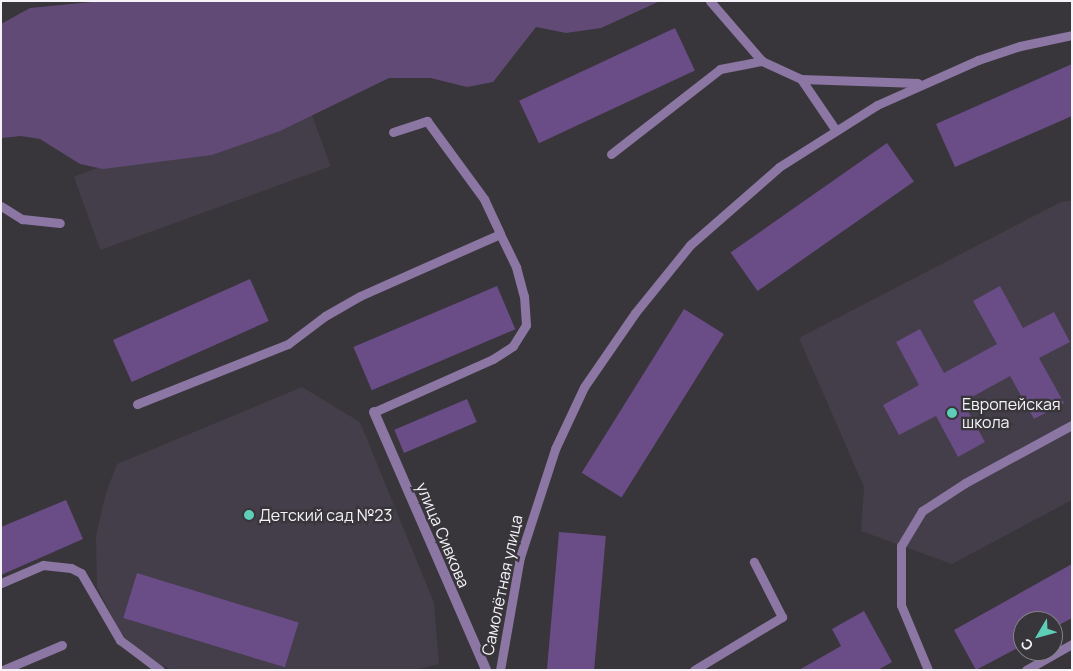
<!DOCTYPE html>
<html>
<head>
<meta charset="utf-8">
<style>
	body { margin:0 }
	#map { position:relative; width:1073px; height:671px; overflow:hidden; background:#38363b; font-family:Manrope,sans-serif }
	div>[style] { position:absolute }
	[style*='--x'] { left:calc(var(--x)*1px); top:calc(var(--y)*1px); width:calc(var(--w)*1px); rotate:calc(var(--a)*1deg) }
	.built>* { inset:0; background:#433e49; transform-origin:0 0 }
	.green>* { inset:0; background:#614b76 }
	.building>* { inset:0; background:#6a4c87; transform-origin:0 0 }
	.lane>* { height:9px; margin:-4.5px; padding:0 4.5px; transform-origin:4.5px; border-radius:4.5px; background:#8c76a3 }
	.street>* { height:10px; margin:-5px; padding:0 5px; transform-origin:5px; border-radius:5px; background:#8c76a3 }
	.dots>* { width:14px; height:14px; translate:-50% -50%; box-sizing:border-box; border:2px solid #38363b; border-radius:50% }
	span { translate:-50% -50%; white-space:nowrap; text-align:center; line-height:1.15; -webkit-text-stroke:4.5px #38363b; paint-order:stroke }
	.poi-label { font-size:16px; color:#f5f3f7 }
	.left { translate:0 -50%; text-align:left }
	.street-label { font-size:16px; color:#f5f3f7 }
	.frame { position:absolute; inset:0; border:2px solid #f5f3f7; pointer-events:none }
	.north { position:absolute; left:1013px; top:611px; width:50px; height:50px; box-sizing:border-box; background:#38363b; border:1px solid #848286; border-radius:50%; rotate:233deg; font-size:14px; font-weight:700; line-height:20px; text-align:center; color:#f5f3f7 }
	.north::after { content:''; display:block; margin:auto; width:18px; height:22px; background:#5eceb8; clip-path:polygon(50% 0,100% 100%,50% 72%,0 100%) }
</style>
</head>
<body>
<div id="map">
	<div class="built">
		<i style="left:304px;top:93px;width:78px;height:245px;rotate:70deg"></i>
		<i style="clip-path:polygon(1072px 201px,1072px 500px,952px 564px,861px 531px,864px 487px,799px 338px,1061px 202px)"></i>
		<i style="clip-path:polygon(302px 387px,360px 422px,434px 603px,439px 664px,415px 670px,172px 670px,159px 664px,138px 650px,120px 632px,97px 587px,96px 536px,106px 493px,117px 464px)"></i>
	</div>
	<div class="green">
		<i style="clip-path:polygon(102px 1px,660px 1px,601px 28px,566px 33px,536px 27px,493px 82px,467px 87px,431px 78px,389px 78px,280px 131px,212px 155px,103px 169px,80px 164px,40px 139px,21px 136px,1px 138px,1px 24px,30px 8px)"></i>
	</div>
	<div class="building">
		<i style="left:675px;top:28px;width:47px;height:172px;rotate:65deg"></i>
		<i style="clip-path:polygon(1072px 64px,1072px 116px,955px 167px,936px 124px)"></i>
		<i style="left:887px;top:143px;width:47px;height:191px;rotate:55deg"></i>
		<i style="left:250px;top:279px;width:46px;height:150px;rotate:66deg"></i>
		<i style="left:497px;top:286px;width:47px;height:156px;rotate:67deg"></i>
		<i style="clip-path:polygon(1000px 286px,1023px 328px,1054px 312px,1070px 342px,1039px 358px,1064px 403px,1034px 419px,1010px 376px,963px 402px,985px 442px,958px 457px,936px 416px,899px 435px,883px 405px,919px 385px,896px 342px,920px 329px,944px 373px,997px 344px,973px 301px)"></i>
		<i style="left:684px;top:309px;width:47px;height:193px;rotate:32deg"></i>
		<i style="left:467px;top:399px;width:25px;height:79px;rotate:67deg"></i>
		<i style="clip-path:polygon(66px 500px,83px 539px,1px 575px,1px 527px)"></i>
		<i style="left:559px;top:532px;width:47px;height:139px;rotate:5deg"></i>
		<i style="clip-path:polygon(1072px 564px,1072px 618px,1053px 628px,1053px 621px,1023px 621px,1023px 645px,976px 670px,954px 630px)"></i>
		<i style="left:137px;top:573px;width:169px;height:47px;rotate:17deg"></i>
		<i style="clip-path:polygon(864px 611px,892px 662px,878px 670px,799px 670px,841px 646px,832px 629px)"></i>
	</div>
	<div class="lane">
		<i style="--x:710;--y:1;--w:79;--a:49.1"></i>
		<i style="--x:801;--y:79;--w:117;--a:2"></i>
		<i style="--x:393;--y:132;--w:36;--a:-18"></i>
		<i style="--x:427;--y:121;--w:97;--a:53.8"></i>
		<i style="--x:484;--y:199;--w:38;--a:65"></i>
		<i style="--x:611;--y:154;--w:138;--a:-37.9"></i>
		<i style="--x:720;--y:69;--w:43;--a:-10.8"></i>
		<i style="--x:762;--y:61;--w:43;--a:24.8"></i>
		<i style="--x:801;--y:79;--w:60;--a:55.8"></i>
		<i style="--x:1;--y:206;--w:25;--a:32"></i>
		<i style="--x:22;--y:219;--w:38;--a:6"></i>
		<i style="--x:137;--y:404;--w:162;--a:-21.7"></i>
		<i style="--x:288;--y:344;--w:46;--a:-37.1"></i>
		<i style="--x:325;--y:316;--w:40;--a:-29.7"></i>
		<i style="--x:360;--y:296;--w:153;--a:-23.9"></i>
		<i style="--x:500;--y:234;--w:37;--a:64"></i>
		<i style="--x:516;--y:267;--w:30;--a:75"></i>
		<i style="--x:524;--y:296;--w:29;--a:86"></i>
		<i style="--x:526;--y:325;--w:25;--a:122"></i>
		<i style="--x:513;--y:346;--w:24;--a:147"></i>
		<i style="--x:493;--y:359;--w:130;--a:156"></i>
		<i style="--x:1;--y:583;--w:46;--a:-23.2"></i>
		<i style="--x:43;--y:565;--w:28;--a:6"></i>
		<i style="--x:71;--y:568;--w:11;--a:27"></i>
		<i style="--x:81;--y:573;--w:78;--a:59.8"></i>
		<i style="--x:120;--y:640;--w:50;--a:36.9"></i>
		<i style="--x:3;--y:670;--w:64;--a:-23"></i>
		<i style="--x:500;--y:670;--w:115;--a:-80"></i>
		<i style="--x:520;--y:557;--w:114;--a:-72"></i>
		<i style="--x:555;--y:449;--w:68;--a:-64.9"></i>
		<i style="--x:584;--y:387;--w:90;--a:-55.4"></i>
		<i style="--x:635;--y:313;--w:87;--a:-51"></i>
		<i style="--x:690;--y:245;--w:118;--a:-41.2"></i>
		<i style="--x:779;--y:167;--w:116;--a:-32.3"></i>
		<i style="--x:877;--y:105;--w:111;--a:-24"></i>
		<i style="--x:978;--y:60;--w:44;--a:-18.4"></i>
		<i style="--x:1020;--y:46;--w:53;--a:-11.9"></i>
		<i style="--x:694;--y:670;--w:103;--a:-31.1"></i>
		<i style="--x:782;--y:617;--w:62;--a:-117"></i>
		<i style="--x:928;--y:670;--w:70;--a:-112.6"></i>
		<i style="--x:901;--y:605;--w:59;--a:-90"></i>
		<i style="--x:901;--y:546;--w:41;--a:-59"></i>
		<i style="--x:922;--y:511;--w:51;--a:-33.1"></i>
		<i style="--x:965;--y:483;--w:122;--a:-28.5"></i>
		<i style="--x:1026;--y:670;--w:53;--a:-29.5"></i>
	</div>
	<div class="street">
		<i style="--x:374;--y:412;--w:281;--a:66.5"></i>
	</div>
	<div class="dots">
		<i style="left:952px;top:413px;background:#5eceb8"></i>
		<i style="left:249px;top:515px;background:#5eceb8"></i>
	</div>
	<div class="poi-label">
		<span class="left" style="left:962px;top:413px">Европейская<br>школа</span>
		<span class="left" style="left:259px;top:515px">Детский сад №23</span>
	</div>
	<div class="street-label">
		<span style="left:443px;top:535px;rotate:67deg">улица Сивкова</span>
		<span style="left:502px;top:585px;rotate:-78deg">Самолётная улица</span>
	</div>
	<div class="frame"></div>
	<div class="north">С</div>
</div>
</body>
</html>
